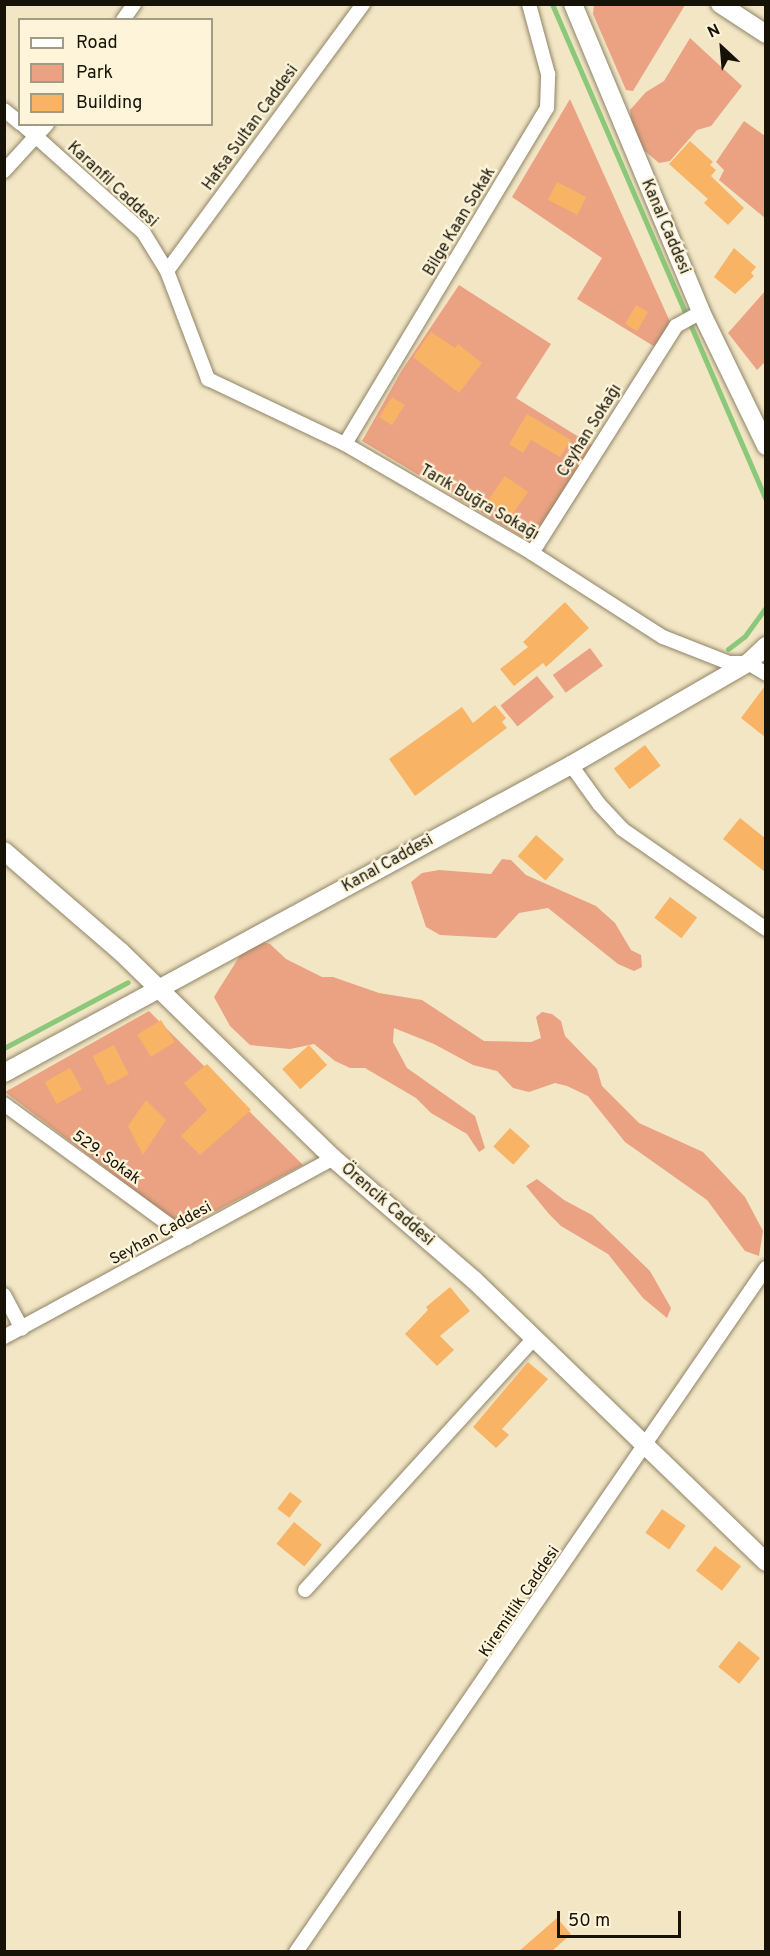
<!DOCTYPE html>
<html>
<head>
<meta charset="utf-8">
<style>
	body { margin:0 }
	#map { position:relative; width:770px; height:1956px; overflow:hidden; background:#f2e6c5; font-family:Overpass,sans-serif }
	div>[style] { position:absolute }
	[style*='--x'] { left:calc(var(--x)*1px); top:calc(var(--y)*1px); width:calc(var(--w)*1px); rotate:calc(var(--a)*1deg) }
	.green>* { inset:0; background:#eaa283; transform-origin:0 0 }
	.stream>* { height:5px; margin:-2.5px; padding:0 2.5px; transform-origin:2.5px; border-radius:2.5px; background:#8cc879 }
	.building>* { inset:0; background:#f8b365; transform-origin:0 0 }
	.roads { filter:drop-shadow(0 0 2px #8f8466) drop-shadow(0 0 2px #8f8466) }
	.street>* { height:14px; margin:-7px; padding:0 7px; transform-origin:7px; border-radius:7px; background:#fff }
	.secondary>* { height:18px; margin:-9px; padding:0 9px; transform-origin:9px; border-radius:9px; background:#fff }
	span { translate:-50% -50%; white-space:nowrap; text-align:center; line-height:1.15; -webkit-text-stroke:4.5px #fdf4d9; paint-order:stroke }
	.street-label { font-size:16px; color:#161206 }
	.frame { position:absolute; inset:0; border:6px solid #161206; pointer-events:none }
	.legend { position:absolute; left:18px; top:18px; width:195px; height:108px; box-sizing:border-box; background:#fdf4d9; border:2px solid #a19a85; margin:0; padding:8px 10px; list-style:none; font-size:18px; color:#161206 }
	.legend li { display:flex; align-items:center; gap:12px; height:30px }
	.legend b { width:30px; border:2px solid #a19a85 }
	.north { position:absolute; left:692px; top:18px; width:60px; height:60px; -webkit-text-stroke:4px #fdf4d9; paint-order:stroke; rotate:334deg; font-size:16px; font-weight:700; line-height:24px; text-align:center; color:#161206 }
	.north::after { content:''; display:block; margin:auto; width:21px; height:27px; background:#161206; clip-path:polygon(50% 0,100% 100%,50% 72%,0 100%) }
	.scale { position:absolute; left:557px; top:1911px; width:124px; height:27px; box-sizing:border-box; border:3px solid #161206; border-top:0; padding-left:8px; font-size:18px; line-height:21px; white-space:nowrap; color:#161206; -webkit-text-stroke:4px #fdf4d9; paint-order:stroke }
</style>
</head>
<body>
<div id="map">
	<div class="green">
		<i style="clip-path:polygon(594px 4px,685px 5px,633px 91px,626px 90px,593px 14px)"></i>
		<i style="clip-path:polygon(690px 38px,742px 86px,711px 126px,697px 130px,670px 161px,659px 163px,645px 151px,633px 133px,630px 110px,646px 92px,664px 81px)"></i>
		<i style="clip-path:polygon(570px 99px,671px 324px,655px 347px,577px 299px,602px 258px,512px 197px)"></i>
		<i style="clip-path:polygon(744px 121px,765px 136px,765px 218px,719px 180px,724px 170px,716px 162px)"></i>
		<i style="clip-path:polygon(459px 285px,551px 344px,516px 398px,595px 447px,532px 543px,362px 441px,402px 370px)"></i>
		<i style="clip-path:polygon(765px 291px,765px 362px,757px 370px,728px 333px)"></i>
		<i style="left:590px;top:648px;width:22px;height:46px;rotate:54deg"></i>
		<i style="left:537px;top:676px;width:27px;height:47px;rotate:51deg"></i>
		<i style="clip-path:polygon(502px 859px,511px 860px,526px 875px,596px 906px,615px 923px,631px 950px,641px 955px,642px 967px,634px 971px,618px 964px,548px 908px,519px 913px,496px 938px,440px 935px,426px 927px,411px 882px,422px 873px,439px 870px,491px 874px)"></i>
		<i style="clip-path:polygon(259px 941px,270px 944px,286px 959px,322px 977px,333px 977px,379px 993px,422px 1000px,484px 1041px,531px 1042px,541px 1038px,536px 1017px,542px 1012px,552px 1014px,561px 1021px,565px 1036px,597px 1069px,602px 1086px,639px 1123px,703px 1152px,745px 1197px,763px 1231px,759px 1256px,745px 1251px,707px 1200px,625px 1142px,588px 1096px,567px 1086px,555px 1083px,529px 1092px,513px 1088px,497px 1071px,473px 1065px,434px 1044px,394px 1028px,393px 1042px,407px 1068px,475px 1116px,485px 1148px,479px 1152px,467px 1134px,431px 1113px,416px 1098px,365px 1068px,350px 1068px,335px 1061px,314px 1044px,290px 1049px,250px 1045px,230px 1026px,214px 997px,241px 954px)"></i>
		<i style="clip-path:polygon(149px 1011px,303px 1165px,184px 1228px,5px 1092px)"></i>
		<i style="clip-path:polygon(537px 1179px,564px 1200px,592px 1215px,650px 1271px,671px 1308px,667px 1318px,643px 1298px,608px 1254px,561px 1226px,549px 1214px,526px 1186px)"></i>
	</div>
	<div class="stream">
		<i style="--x:552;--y:4;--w:540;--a:66.66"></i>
		<i style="--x:728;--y:649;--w:21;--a:-37"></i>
		<i style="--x:745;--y:636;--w:36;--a:-54"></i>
		<i style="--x:4;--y:1048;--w:140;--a:-28"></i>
	</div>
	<div class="building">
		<i style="clip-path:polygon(690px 141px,713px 162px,710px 165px,716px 170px,711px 176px,744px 208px,728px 225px,704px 203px,708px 199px,669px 164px)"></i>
		<i style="left:557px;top:182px;width:33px;height:20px;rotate:27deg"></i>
		<i style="clip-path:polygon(734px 248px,756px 267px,751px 273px,754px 276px,735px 294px,714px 277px)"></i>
		<i style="left:636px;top:305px;width:14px;height:22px;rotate:30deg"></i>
		<i style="clip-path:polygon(431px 332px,455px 348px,458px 344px,482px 363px,459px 393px,413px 357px)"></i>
		<i style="left:392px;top:397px;width:15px;height:24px;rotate:32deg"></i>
		<i style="clip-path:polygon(527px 414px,571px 440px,560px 457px,531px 440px,523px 453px,509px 444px)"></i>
		<i style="left:505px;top:476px;width:28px;height:31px;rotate:35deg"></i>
		<i style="clip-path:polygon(565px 602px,589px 628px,546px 667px,543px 663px,514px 686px,500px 669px,528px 647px,523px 642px)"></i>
		<i style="clip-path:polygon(765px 686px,765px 737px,741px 718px)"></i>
		<i style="clip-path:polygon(495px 705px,506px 718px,502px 722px,507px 728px,415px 796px,389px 759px,462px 707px,473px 723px)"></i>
		<i style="left:645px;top:745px;width:26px;height:39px;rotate:53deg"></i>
		<i style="clip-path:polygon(740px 818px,765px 838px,765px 872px,723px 839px)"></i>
		<i style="left:536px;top:835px;width:37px;height:28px;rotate:41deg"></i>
		<i style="left:670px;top:897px;width:34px;height:26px;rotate:37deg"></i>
		<i style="left:161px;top:1020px;width:26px;height:28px;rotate:58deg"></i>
		<i style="left:114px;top:1045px;width:33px;height:24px;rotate:63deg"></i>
		<i style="left:309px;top:1045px;width:27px;height:36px;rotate:48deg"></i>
		<i style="clip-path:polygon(207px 1064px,251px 1110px,200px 1155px,181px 1136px,207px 1110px,184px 1083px)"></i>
		<i style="left:70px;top:1068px;width:25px;height:29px;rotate:61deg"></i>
		<i style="clip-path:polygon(146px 1100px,166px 1120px,143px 1155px,128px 1126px)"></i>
		<i style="left:510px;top:1128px;width:27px;height:25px;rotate:42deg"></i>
		<i style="clip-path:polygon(450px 1287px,470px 1311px,440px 1336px,454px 1350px,437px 1366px,405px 1334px,428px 1310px,426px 1307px)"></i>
		<i style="clip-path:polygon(528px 1362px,548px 1379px,502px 1429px,509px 1435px,496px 1448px,473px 1427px)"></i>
		<i style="left:290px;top:1492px;width:15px;height:21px;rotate:37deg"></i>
		<i style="left:662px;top:1509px;width:29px;height:29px;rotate:35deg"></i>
		<i style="left:294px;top:1522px;width:36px;height:28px;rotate:39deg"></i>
		<i style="left:715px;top:1546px;width:33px;height:31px;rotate:38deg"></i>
		<i style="left:739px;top:1641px;width:27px;height:33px;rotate:39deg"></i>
		<i style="clip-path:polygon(557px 1918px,571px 1934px,551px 1952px,518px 1952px)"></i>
	</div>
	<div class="roads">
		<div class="street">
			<i style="--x:123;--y:20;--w:19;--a:-55"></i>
			<i style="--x:4;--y:110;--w:21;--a:39"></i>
			<i style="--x:22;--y:124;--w:162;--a:41.8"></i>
			<i style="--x:143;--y:232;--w:46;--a:58.4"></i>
			<i style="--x:167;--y:271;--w:116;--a:69.2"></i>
			<i style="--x:208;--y:379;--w:152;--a:25.4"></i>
			<i style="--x:345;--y:444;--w:216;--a:30.2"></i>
			<i style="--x:532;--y:553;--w:156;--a:32.7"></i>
			<i style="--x:663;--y:637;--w:71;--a:21.5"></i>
			<i style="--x:729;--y:663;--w:19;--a:0"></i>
			<i style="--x:748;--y:663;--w:21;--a:31"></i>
			<i style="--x:4;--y:171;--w:64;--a:-47.5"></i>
			<i style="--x:167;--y:271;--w:331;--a:-53.7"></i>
			<i style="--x:345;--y:444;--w:392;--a:-59"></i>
			<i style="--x:547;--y:108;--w:34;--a:-88"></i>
			<i style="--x:548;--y:74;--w:73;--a:-105.2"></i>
			<i style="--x:532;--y:553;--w:269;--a:-57.6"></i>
			<i style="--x:676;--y:326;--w:29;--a:-29"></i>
			<i style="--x:571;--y:765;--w:48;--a:54.3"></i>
			<i style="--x:599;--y:804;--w:34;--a:47"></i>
			<i style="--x:622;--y:829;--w:175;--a:34.8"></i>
			<i style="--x:4;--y:1104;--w:227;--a:36.2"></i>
			<i style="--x:4;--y:1295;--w:38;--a:62"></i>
			<i style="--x:4;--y:1337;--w:375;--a:-28.5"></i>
			<i style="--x:305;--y:1590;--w:342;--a:-47.7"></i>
			<i style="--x:296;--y:1952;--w:830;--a:-55.51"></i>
		</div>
		<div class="secondary">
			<i style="--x:573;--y:4;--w:334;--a:67.4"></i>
			<i style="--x:701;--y:312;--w:149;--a:64.1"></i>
			<i style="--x:720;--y:4;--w:55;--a:33.1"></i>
			<i style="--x:4;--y:851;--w:153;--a:40.8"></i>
			<i style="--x:120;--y:951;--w:297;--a:44.2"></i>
			<i style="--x:333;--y:1158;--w:186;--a:40.9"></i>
			<i style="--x:474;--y:1280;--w:406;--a:44"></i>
			<i style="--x:4;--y:1073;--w:645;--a:-28.51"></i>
			<i style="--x:571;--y:765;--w:204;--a:-30"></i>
			<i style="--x:748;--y:663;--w:25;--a:-43"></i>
		</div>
	</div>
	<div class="street-label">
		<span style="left:251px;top:128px;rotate:-54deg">Hafsa Sultan Caddesi</span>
		<span style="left:112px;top:185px;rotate:43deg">Karanfil Caddesi</span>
		<span style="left:460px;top:222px;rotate:-59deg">Bilge Kaan Sokak</span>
		<span style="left:665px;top:227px;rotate:67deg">Kanal Caddesi</span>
		<span style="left:590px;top:431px;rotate:-58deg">Ceyhan Sokağı</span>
		<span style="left:479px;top:503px;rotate:30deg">Tarık Buğra Sokağı</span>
		<span style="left:388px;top:864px;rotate:-29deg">Kanal Caddesi</span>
		<span style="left:106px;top:1158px;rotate:36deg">529. Sokak</span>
		<span style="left:387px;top:1205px;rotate:41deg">Örencik Caddesi</span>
		<span style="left:161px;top:1234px;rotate:-29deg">Seyhan Caddesi</span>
		<span style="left:520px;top:1602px;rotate:-56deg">Kiremitlik Caddesi</span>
	</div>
	<div class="frame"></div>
	<ul class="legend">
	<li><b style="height:8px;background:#fff"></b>Road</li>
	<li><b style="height:16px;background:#eaa283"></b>Park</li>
	<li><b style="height:16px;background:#f8b365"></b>Building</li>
	</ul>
	<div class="north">N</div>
	<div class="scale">50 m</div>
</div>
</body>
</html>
